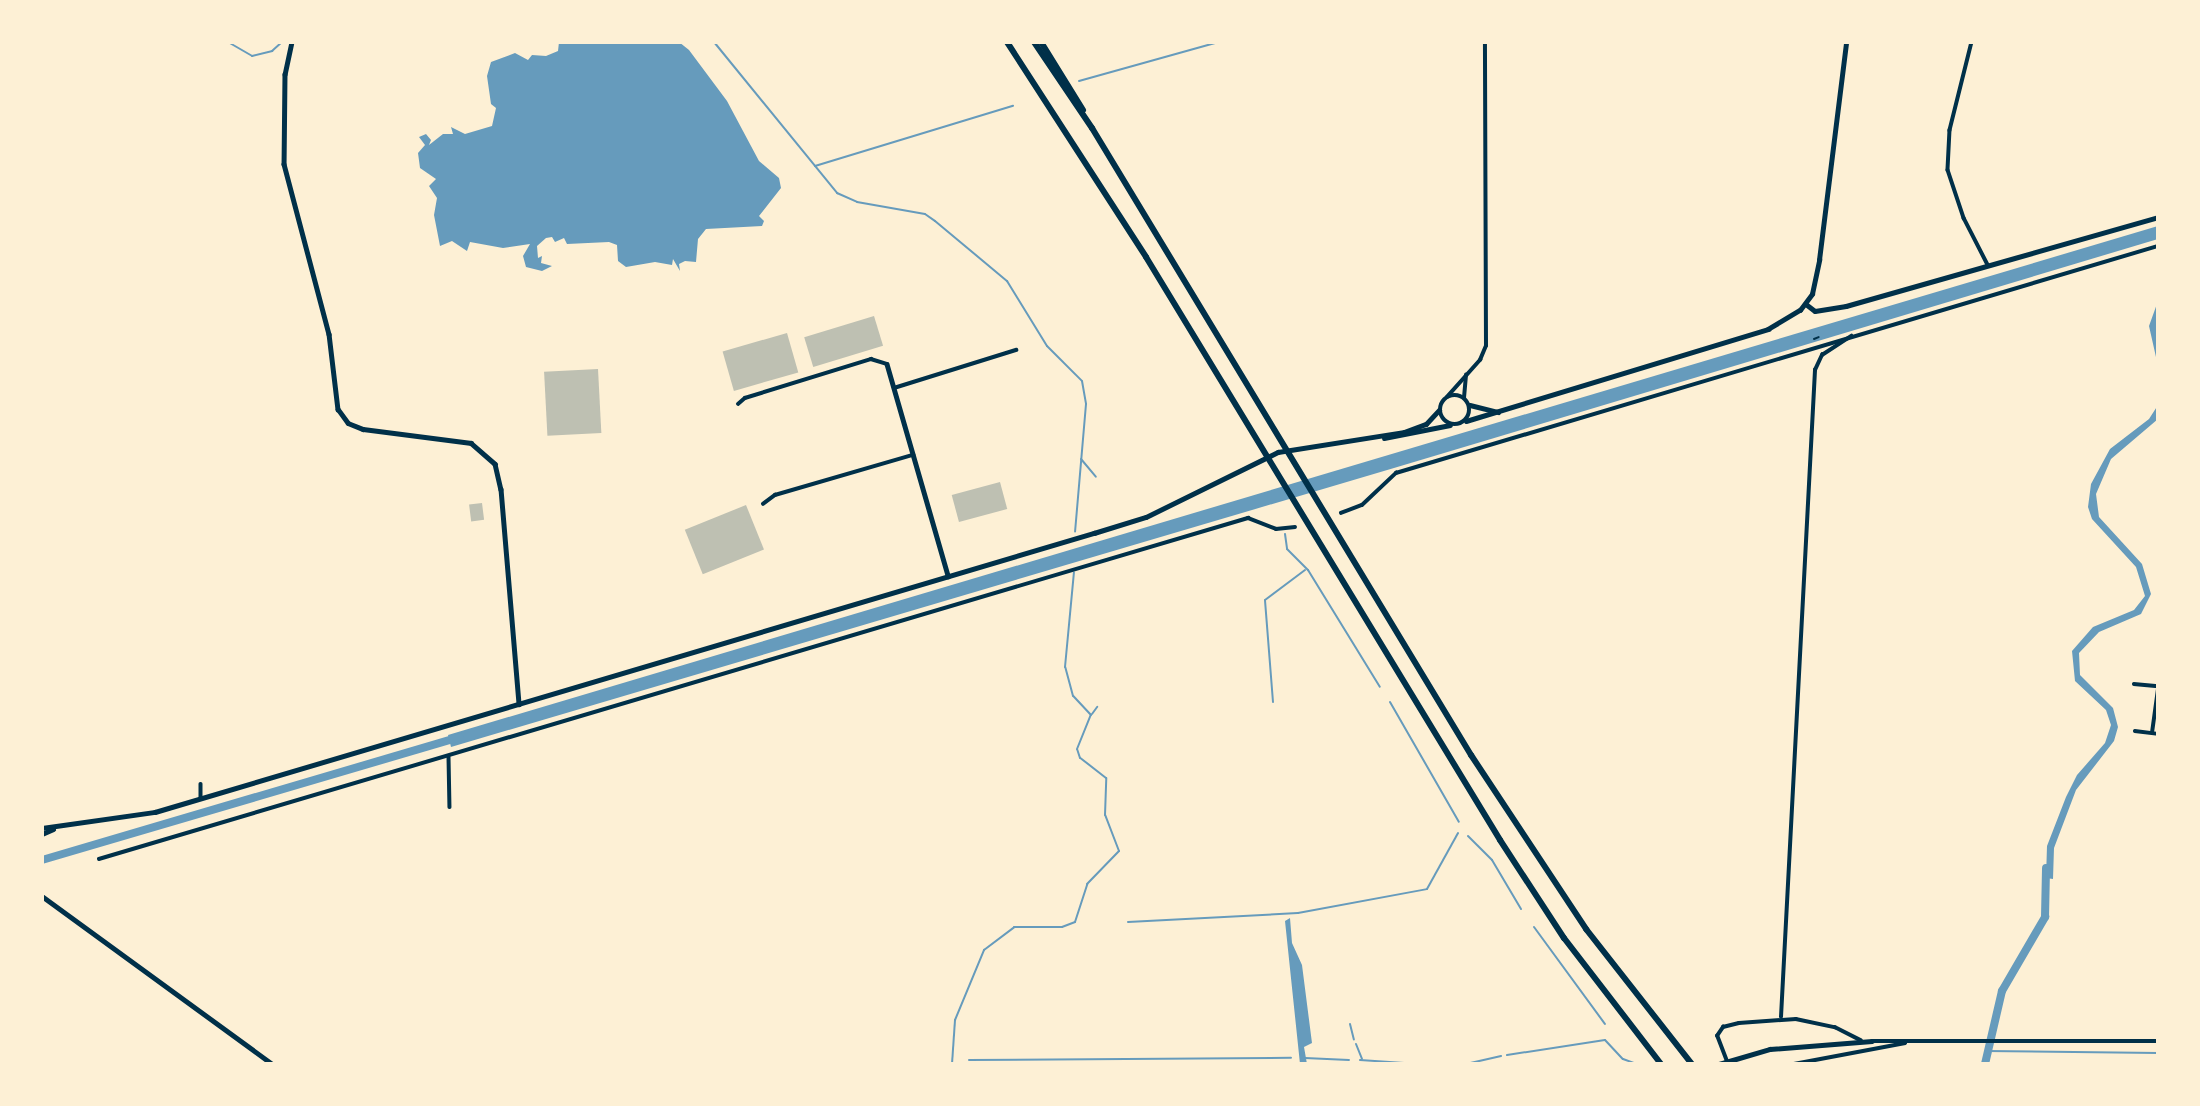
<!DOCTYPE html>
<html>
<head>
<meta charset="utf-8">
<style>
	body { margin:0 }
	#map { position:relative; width:2200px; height:1106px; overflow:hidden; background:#fdf0d5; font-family:Rubik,sans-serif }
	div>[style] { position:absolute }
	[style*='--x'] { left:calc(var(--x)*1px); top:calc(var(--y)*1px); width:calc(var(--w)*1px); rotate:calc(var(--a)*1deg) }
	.water>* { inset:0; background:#669bbc }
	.stream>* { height:2px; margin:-1px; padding:0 1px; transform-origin:1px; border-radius:1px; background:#669bbc }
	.canal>* { height:8px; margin:-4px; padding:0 4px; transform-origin:4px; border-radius:4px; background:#669bbc }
	.building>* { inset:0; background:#bec0b2; transform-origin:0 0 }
	.path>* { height:2px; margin:-1px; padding:0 1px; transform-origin:1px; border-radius:1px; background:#003049 }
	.minor>* { height:3.5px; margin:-1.75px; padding:0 1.75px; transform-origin:1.75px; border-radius:1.75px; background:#003049 }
	.tertiary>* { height:4.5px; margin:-2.25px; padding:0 2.25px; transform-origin:2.25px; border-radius:2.25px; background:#003049 }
	.secondary>* { height:4.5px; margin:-2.25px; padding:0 2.25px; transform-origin:2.25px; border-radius:2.25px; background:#003049 }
	.secondary>.ring { margin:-2.25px; padding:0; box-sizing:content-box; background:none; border:4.5px solid #003049; border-radius:50% }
	.motorway>* { height:6px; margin:-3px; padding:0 3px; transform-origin:3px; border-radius:3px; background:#003049 }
	span { translate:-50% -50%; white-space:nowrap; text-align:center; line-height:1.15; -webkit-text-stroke:7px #fdf0d5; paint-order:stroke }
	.frame { position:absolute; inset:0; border:44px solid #fdf0d5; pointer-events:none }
</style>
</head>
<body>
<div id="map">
	<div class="water">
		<i style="clip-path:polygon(559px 42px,679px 42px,689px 50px,727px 101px,759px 161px,779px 178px,781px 188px,759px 216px,764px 221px,762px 226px,706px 229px,698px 239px,696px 262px,685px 261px,679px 264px,680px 271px,673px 259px,672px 265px,655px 262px,626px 267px,618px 261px,617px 245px,609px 242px,567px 244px,564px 238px,555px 242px,552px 237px,546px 238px,537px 246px,538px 258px,542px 256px,541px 263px,552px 266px,542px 271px,526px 267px,523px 256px,530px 244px,503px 248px,470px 242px,467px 251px,452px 241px,440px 246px,434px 215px,437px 198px,429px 186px,436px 179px,420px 168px,418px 153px,425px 145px,419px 137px,426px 134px,431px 140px,429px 145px,443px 134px,453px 134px,451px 127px,465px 134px,492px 126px,496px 108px,491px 104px,487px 76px,491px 62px,515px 53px,528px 60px,532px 55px,546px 56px,558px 51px)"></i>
		<i style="clip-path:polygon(2158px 226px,2158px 239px,1394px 468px,451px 747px,448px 735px)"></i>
		<i style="clip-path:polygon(2158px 301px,2157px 325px,2158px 366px,2149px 326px)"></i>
		<i style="clip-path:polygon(2158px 405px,2158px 419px,2111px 459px,2096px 494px,2099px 517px,2142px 564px,2151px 594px,2141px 614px,2099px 632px,2079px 653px,2080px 675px,2113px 708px,2118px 727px,2114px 741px,2076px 790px,2054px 848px,2053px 879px,2046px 878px,2047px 846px,2066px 797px,2077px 775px,2105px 743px,2111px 725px,2106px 710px,2075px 681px,2072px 651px,2093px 627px,2134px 610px,2145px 596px,2136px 567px,2092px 519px,2088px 507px,2091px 484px,2110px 449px,2149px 419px)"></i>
		<i style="clip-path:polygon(1290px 918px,1292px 943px,1302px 965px,1312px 1043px,1304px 1047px,1307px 1064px,1300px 1064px,1285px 921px)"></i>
	</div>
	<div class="stream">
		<i style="--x:228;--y:42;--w:28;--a:30"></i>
		<i style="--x:252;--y:56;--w:21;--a:-14"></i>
		<i style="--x:272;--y:51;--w:13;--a:-42"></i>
		<i style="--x:714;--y:42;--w:195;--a:50.8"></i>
		<i style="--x:837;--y:193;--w:22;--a:24"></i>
		<i style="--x:857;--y:202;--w:69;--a:10"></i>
		<i style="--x:925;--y:214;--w:12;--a:35"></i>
		<i style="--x:935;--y:221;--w:94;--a:39.8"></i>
		<i style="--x:1007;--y:281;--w:76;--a:58.4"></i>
		<i style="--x:1047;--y:346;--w:49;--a:45"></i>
		<i style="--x:1082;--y:381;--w:23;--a:80"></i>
		<i style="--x:1086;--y:404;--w:128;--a:94.9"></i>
		<i style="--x:1079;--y:81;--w:145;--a:-15.6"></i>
		<i style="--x:815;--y:166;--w:207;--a:-16.9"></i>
		<i style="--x:1081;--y:459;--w:23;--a:50"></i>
		<i style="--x:1285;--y:534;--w:15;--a:82"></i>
		<i style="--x:1287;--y:549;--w:30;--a:45"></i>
		<i style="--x:1308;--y:570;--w:137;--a:58.4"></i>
		<i style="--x:1273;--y:702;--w:102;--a:-94.5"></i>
		<i style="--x:1265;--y:600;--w:50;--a:-36.9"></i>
		<i style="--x:1390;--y:702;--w:138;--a:60.1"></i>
		<i style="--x:1092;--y:714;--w:9;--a:-54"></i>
		<i style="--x:1468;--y:836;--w:34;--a:45"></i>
		<i style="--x:1492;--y:860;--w:57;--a:59.4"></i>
		<i style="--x:1128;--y:922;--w:170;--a:-3"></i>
		<i style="--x:1298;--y:913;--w:131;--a:-10.5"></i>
		<i style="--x:1427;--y:889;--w:64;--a:-61"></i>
		<i style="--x:1534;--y:927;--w:120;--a:53.8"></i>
		<i style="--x:1350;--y:1024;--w:16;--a:76"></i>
		<i style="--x:1356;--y:1044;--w:16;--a:68"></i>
		<i style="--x:1986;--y:1051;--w:172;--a:0.7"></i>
		<i style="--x:1507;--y:1055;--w:99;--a:-8.7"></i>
		<i style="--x:1605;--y:1040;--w:26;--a:47"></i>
		<i style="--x:1623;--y:1059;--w:15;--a:20"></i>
		<i style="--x:1305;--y:1058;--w:44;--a:2.6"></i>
		<i style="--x:969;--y:1060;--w:322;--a:-0.4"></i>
		<i style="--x:1360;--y:1060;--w:59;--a:3.9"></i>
		<i style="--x:952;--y:1064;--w:44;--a:-86.1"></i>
		<i style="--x:955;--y:1020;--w:76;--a:-67.5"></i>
		<i style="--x:984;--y:950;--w:38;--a:-37"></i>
		<i style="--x:1014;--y:927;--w:48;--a:0"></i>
		<i style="--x:1062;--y:927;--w:14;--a:-21"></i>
		<i style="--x:1075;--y:922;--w:40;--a:-72"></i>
		<i style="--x:1087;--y:884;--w:46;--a:-45.9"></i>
		<i style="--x:1119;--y:851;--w:39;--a:-111"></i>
		<i style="--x:1105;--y:815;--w:37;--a:-88"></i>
		<i style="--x:1106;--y:778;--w:33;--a:-142"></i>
		<i style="--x:1080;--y:758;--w:9;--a:-108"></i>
		<i style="--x:1077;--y:749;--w:37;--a:-68"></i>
		<i style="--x:1091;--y:715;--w:26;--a:-133"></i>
		<i style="--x:1073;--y:696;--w:30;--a:-105"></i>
		<i style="--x:1065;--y:667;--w:95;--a:-84.6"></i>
		<i style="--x:1466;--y:1064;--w:36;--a:-13"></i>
	</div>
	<div class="canal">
		<i style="--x:42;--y:860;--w:435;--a:-16.4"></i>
		<i style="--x:1985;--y:1064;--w:75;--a:-76.9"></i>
		<i style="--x:2002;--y:991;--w:86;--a:-59.8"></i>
		<i style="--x:2045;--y:917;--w:49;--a:-88.8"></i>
	</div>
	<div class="building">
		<i style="left:874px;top:316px;width:31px;height:73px;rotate:73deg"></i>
		<i style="left:787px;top:333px;width:41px;height:67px;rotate:74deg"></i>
		<i style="left:598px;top:369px;width:64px;height:54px;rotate:87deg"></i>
		<i style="left:1000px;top:482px;width:28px;height:50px;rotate:75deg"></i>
		<i style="left:482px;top:503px;width:17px;height:13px;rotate:83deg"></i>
		<i style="left:746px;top:505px;width:48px;height:66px;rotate:68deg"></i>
	</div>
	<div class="path">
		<i style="--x:1814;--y:339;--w:5;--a:-22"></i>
	</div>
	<div class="minor">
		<i style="--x:1972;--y:42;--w:91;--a:104"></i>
		<i style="--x:1950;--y:130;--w:40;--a:92.9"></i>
		<i style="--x:1948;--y:170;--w:51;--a:71.6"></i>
		<i style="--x:1964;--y:218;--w:53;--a:62.9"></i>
		<i style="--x:894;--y:388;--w:128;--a:-17.3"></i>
		<i style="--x:1447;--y:397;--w:50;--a:-48.3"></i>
		<i style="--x:1480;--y:360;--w:15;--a:-67"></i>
		<i style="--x:1486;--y:346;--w:304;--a:-90.2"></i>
		<i style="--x:1464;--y:398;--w:23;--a:-85"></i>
		<i style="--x:738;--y:404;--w:9;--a:-41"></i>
		<i style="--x:745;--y:398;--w:132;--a:-17.2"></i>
		<i style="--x:871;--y:359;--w:17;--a:17"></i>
		<i style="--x:763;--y:504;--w:15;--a:-37"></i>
		<i style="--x:775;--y:495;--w:144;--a:-16.2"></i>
		<i style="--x:1341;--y:513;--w:22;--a:-21"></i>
		<i style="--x:1362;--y:505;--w:47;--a:-43.3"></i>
		<i style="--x:1396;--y:473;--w:795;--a:-16.59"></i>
		<i style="--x:2134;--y:684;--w:24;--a:5"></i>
		<i style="--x:2135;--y:731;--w:23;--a:7"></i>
		<i style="--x:2152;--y:733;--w:44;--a:-82.2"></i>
		<i style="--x:449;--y:757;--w:50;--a:88.9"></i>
		<i style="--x:201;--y:784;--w:14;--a:90"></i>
		<i style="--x:99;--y:859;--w:1199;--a:-16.53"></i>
		<i style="--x:1248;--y:518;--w:30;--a:21"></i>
		<i style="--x:1276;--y:529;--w:19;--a:-6"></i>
		<i style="--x:1781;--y:1017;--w:648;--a:-86.99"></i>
		<i style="--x:1815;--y:370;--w:17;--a:-65"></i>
		<i style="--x:1822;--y:355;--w:35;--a:-33"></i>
		<i style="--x:1728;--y:1064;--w:30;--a:-111"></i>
		<i style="--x:1717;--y:1036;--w:11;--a:-56"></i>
		<i style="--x:1723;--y:1027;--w:16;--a:-14"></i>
		<i style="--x:1739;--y:1023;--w:57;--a:-4"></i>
		<i style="--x:1796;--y:1019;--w:40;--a:12"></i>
		<i style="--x:1835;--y:1027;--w:29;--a:27"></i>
		<i style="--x:1794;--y:1064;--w:113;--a:-10.7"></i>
	</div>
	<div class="tertiary">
		<i style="--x:292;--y:42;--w:33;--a:102"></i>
		<i style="--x:285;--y:74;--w:90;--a:90.6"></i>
		<i style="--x:284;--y:164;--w:176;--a:75.2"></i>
		<i style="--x:329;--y:334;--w:76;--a:83.2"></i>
		<i style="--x:338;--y:409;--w:17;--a:54"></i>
		<i style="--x:348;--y:423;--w:16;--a:22"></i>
		<i style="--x:363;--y:429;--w:109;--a:7.4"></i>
		<i style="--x:471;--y:443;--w:32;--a:41"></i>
		<i style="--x:495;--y:464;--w:26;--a:77"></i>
		<i style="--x:501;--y:489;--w:216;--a:85.2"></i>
		<i style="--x:887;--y:364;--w:221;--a:73.9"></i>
		<i style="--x:1719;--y:1064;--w:53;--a:-16.4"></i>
		<i style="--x:1770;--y:1049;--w:102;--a:-4.5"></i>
		<i style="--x:1872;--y:1041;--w:286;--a:0"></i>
	</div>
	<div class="secondary">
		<i style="--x:1806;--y:304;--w:11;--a:38"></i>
		<i style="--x:1815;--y:311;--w:31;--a:-9"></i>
		<i style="--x:1846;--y:306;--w:324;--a:-15.9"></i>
		<i class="ring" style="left:1440px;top:395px;width:25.5px;height:25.5px"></i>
		<i style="--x:1470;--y:405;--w:29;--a:14"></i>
		<i style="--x:1466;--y:421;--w:316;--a:-16.9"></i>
		<i style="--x:1768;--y:329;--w:37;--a:-31"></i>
		<i style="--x:1800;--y:310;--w:20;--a:-53"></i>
		<i style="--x:1812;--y:294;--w:35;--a:-78"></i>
		<i style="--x:1819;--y:260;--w:220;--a:-82.9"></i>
		<i style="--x:1384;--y:438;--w:67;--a:-11.1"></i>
		<i style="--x:42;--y:828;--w:114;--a:-8.1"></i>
		<i style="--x:155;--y:812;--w:980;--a:-16.55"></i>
		<i style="--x:1094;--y:533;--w:54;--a:-17.1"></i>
		<i style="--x:1146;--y:517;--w:147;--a:-26.2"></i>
		<i style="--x:1278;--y:452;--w:128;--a:-9"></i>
		<i style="--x:1404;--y:432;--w:23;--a:-20"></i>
		<i style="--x:1426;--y:424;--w:19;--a:-47"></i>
		<i style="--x:42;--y:834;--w:12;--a:-24"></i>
		<i style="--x:42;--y:896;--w:285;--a:36.1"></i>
	</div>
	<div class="motorway">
		<i style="--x:1007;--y:42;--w:256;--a:57.1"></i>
		<i style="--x:1146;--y:257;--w:682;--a:58.73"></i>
		<i style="--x:1500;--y:840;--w:117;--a:56.9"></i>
		<i style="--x:1564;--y:938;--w:159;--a:52.4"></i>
		<i style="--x:1034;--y:42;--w:104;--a:56"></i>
		<i style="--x:1092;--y:128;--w:733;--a:58.85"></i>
		<i style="--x:1471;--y:755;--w:209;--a:56.5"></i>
		<i style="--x:1586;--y:929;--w:172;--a:51.9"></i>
		<i style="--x:1041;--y:42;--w:80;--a:58.3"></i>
	</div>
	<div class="frame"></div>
</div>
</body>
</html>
